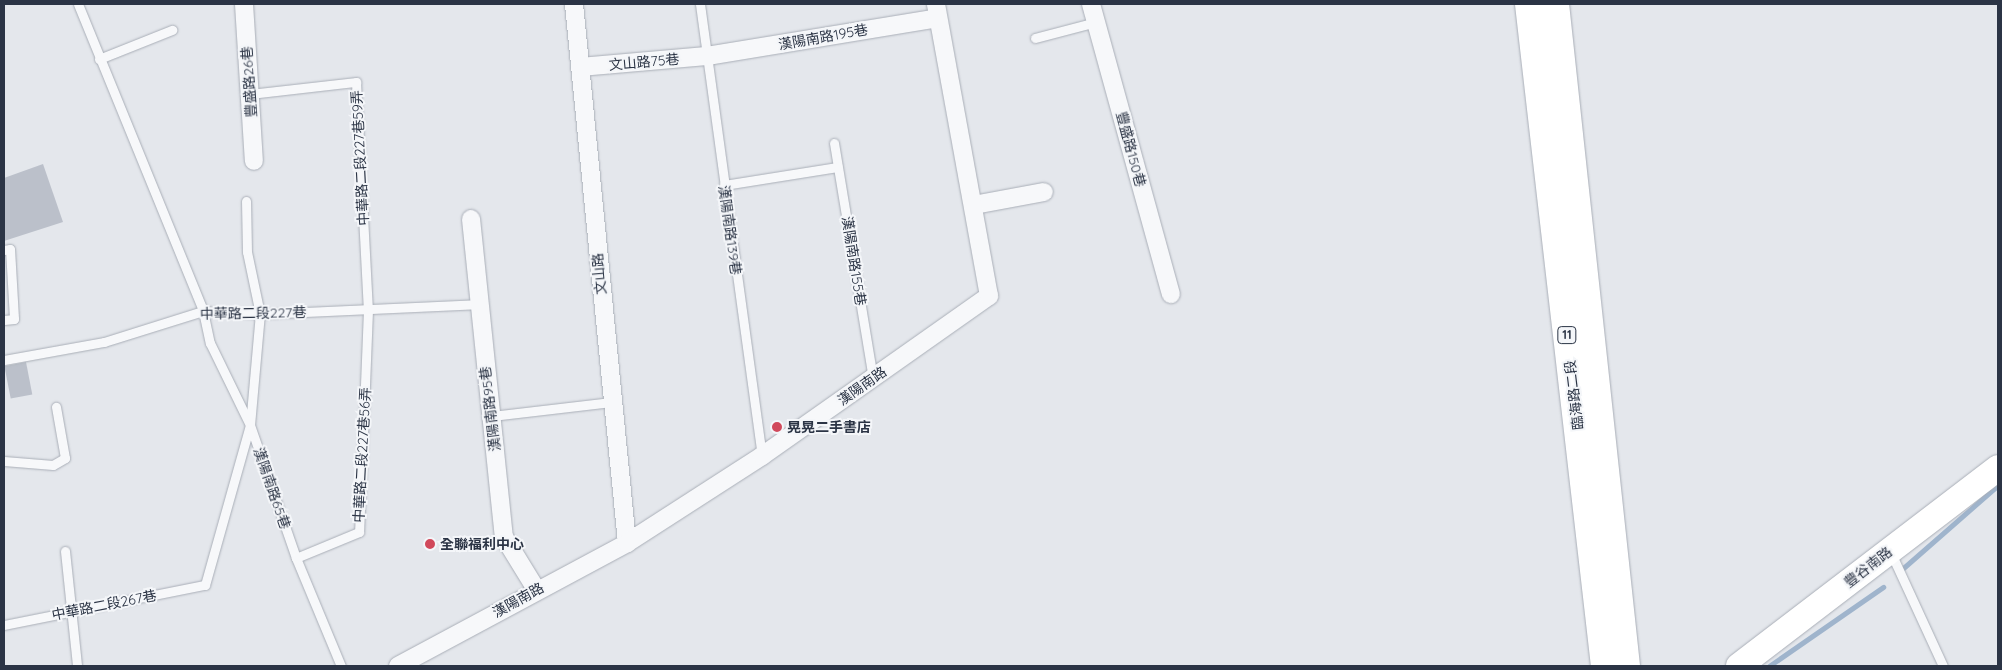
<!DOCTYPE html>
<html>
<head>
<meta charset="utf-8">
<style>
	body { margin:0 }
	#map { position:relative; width:2002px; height:670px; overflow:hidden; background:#e4e7ec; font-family:Quicksand,"Noto Sans TC",sans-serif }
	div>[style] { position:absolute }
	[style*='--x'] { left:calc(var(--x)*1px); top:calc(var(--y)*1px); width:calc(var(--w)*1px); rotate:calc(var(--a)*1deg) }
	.stream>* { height:5px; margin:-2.5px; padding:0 2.5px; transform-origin:2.5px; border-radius:2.5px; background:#9fb4cc }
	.building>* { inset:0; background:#bbc0ca; transform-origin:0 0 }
	.roads { filter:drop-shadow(0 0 1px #a9aeb7) drop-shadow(0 0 1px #a9aeb7) }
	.lane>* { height:9px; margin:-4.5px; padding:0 4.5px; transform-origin:4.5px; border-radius:4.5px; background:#f7f8fa }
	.street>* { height:18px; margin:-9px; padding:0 9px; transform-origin:9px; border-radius:9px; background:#f7f8fa }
	.secondary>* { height:26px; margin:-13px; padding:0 13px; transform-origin:13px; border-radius:13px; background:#fff }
	.primary>* { height:28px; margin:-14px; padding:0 14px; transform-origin:14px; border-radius:14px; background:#fff }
	.dots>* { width:14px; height:14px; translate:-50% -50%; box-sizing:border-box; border:2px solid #f4f6f9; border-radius:50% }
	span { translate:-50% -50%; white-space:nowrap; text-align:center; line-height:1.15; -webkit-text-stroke:4px #f4f6f9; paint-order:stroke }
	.shield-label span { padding:1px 4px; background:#f4f6f9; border:1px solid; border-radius:4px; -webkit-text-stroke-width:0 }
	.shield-label { font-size:12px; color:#2b3445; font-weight:700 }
	.street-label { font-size:14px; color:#2b3445 }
	.poi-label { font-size:14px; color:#2b3445; font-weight:700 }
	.left { translate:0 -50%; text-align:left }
	.frame { position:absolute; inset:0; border:5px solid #2b3445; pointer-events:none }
</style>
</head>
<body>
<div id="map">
	<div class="stream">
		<i style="--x:1901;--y:570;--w:129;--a:-41.2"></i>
		<i style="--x:1769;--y:666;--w:139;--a:-34.7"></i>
	</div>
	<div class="building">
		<i style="clip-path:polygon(43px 164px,63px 222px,4px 241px,4px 178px)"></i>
		<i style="left:26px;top:362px;width:33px;height:22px;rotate:79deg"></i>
	</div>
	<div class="roads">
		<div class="lane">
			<i style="--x:78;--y:4;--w:331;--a:67.8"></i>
			<i style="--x:203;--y:311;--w:33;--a:78"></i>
			<i style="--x:210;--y:343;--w:91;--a:64"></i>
			<i style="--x:250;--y:425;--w:141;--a:70.9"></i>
			<i style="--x:296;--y:558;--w:117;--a:67.4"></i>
			<i style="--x:700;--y:4;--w:456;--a:82.2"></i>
			<i style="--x:1035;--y:38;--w:63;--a:-14.7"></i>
			<i style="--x:99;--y:59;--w:79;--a:-21.7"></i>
			<i style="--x:250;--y:94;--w:107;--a:-6.5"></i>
			<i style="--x:356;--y:82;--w:228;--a:87"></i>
			<i style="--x:368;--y:310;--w:222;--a:92.3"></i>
			<i style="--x:359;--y:532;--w:68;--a:157.6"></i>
			<i style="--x:834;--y:143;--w:238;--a:80.6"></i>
			<i style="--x:724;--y:185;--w:115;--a:-9"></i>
			<i style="--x:4;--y:250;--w:6;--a:-9"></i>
			<i style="--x:10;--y:249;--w:70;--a:86.7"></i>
			<i style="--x:14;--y:319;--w:10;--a:174"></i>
			<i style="--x:4;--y:360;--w:102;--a:-10.2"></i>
			<i style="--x:104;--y:342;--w:104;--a:-17.4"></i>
			<i style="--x:203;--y:311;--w:57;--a:3"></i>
			<i style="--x:260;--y:314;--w:217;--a:-2.6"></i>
			<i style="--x:492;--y:416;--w:120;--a:-6.7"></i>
			<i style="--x:4;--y:461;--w:49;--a:4.7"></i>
			<i style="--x:53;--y:465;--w:14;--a:-30"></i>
			<i style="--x:65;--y:458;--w:52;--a:-100"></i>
			<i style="--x:65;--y:551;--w:116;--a:84"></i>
			<i style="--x:1891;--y:553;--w:124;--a:65.3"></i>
			<i style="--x:4;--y:625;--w:205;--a:-11.3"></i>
			<i style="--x:205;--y:585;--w:166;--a:-74.3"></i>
			<i style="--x:250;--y:425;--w:111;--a:-84.9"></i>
			<i style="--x:260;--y:314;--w:63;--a:-101.8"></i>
			<i style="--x:247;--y:252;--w:51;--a:-91.1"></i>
		</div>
		<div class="street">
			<i style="--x:244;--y:4;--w:157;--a:86.4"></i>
			<i style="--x:574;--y:4;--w:542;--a:84.38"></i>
			<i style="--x:1091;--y:4;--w:301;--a:74.6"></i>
			<i style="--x:580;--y:67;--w:127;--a:-5"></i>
			<i style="--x:707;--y:56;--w:234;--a:-9.3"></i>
			<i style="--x:974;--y:205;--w:71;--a:-10.5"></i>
			<i style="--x:471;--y:219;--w:320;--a:84.1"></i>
			<i style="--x:504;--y:537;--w:61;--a:58.4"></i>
			<i style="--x:398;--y:666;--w:260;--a:-28.2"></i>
			<i style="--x:627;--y:543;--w:161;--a:-32.8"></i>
			<i style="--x:762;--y:456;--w:278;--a:-35.2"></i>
			<i style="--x:989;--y:296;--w:297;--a:-100.3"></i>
		</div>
		<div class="secondary">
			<i style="--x:1739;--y:666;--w:326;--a:-37.4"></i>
		</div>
		<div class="primary">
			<i style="--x:1529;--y:4;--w:666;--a:83.45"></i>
			<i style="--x:1555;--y:4;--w:666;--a:83.88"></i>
		</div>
	</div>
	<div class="dots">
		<i style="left:777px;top:427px;background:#d1495b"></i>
		<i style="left:430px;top:544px;background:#d1495b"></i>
	</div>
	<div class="shield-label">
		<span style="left:1567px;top:335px">11</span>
	</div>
	<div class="street-label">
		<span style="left:823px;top:37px;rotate:-10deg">漢陽南路195巷</span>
		<span style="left:644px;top:62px;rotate:-5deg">文山路75巷</span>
		<span style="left:249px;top:82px;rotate:-94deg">豐盛路26巷</span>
		<span style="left:1131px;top:149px;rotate:75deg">豐盛路150巷</span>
		<span style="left:360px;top:158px;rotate:-93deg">中華路二段227巷59弄</span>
		<span style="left:730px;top:230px;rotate:82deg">漢陽南路139巷</span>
		<span style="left:854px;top:261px;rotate:81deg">漢陽南路155巷</span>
		<span style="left:599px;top:274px;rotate:-95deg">文山路</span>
		<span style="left:253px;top:313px;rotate:-1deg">中華路二段227巷</span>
		<span style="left:862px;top:386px;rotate:-35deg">漢陽南路</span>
		<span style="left:1574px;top:395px;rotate:-97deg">臨海路二段</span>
		<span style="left:490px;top:409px;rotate:-97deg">漢陽南路95巷</span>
		<span style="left:362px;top:455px;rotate:-87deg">中華路二段227巷56弄</span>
		<span style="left:272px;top:488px;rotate:71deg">漢陽南路65巷</span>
		<span style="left:1868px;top:567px;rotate:-38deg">豐谷南路</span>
		<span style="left:518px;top:600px;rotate:-29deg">漢陽南路</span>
		<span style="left:104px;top:605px;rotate:-11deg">中華路二段267巷</span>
	</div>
	<div class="poi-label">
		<span class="left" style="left:787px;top:427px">晃晃二手書店</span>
		<span class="left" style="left:440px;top:544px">全聯福利中心</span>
	</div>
	<div class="frame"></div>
</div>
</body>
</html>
